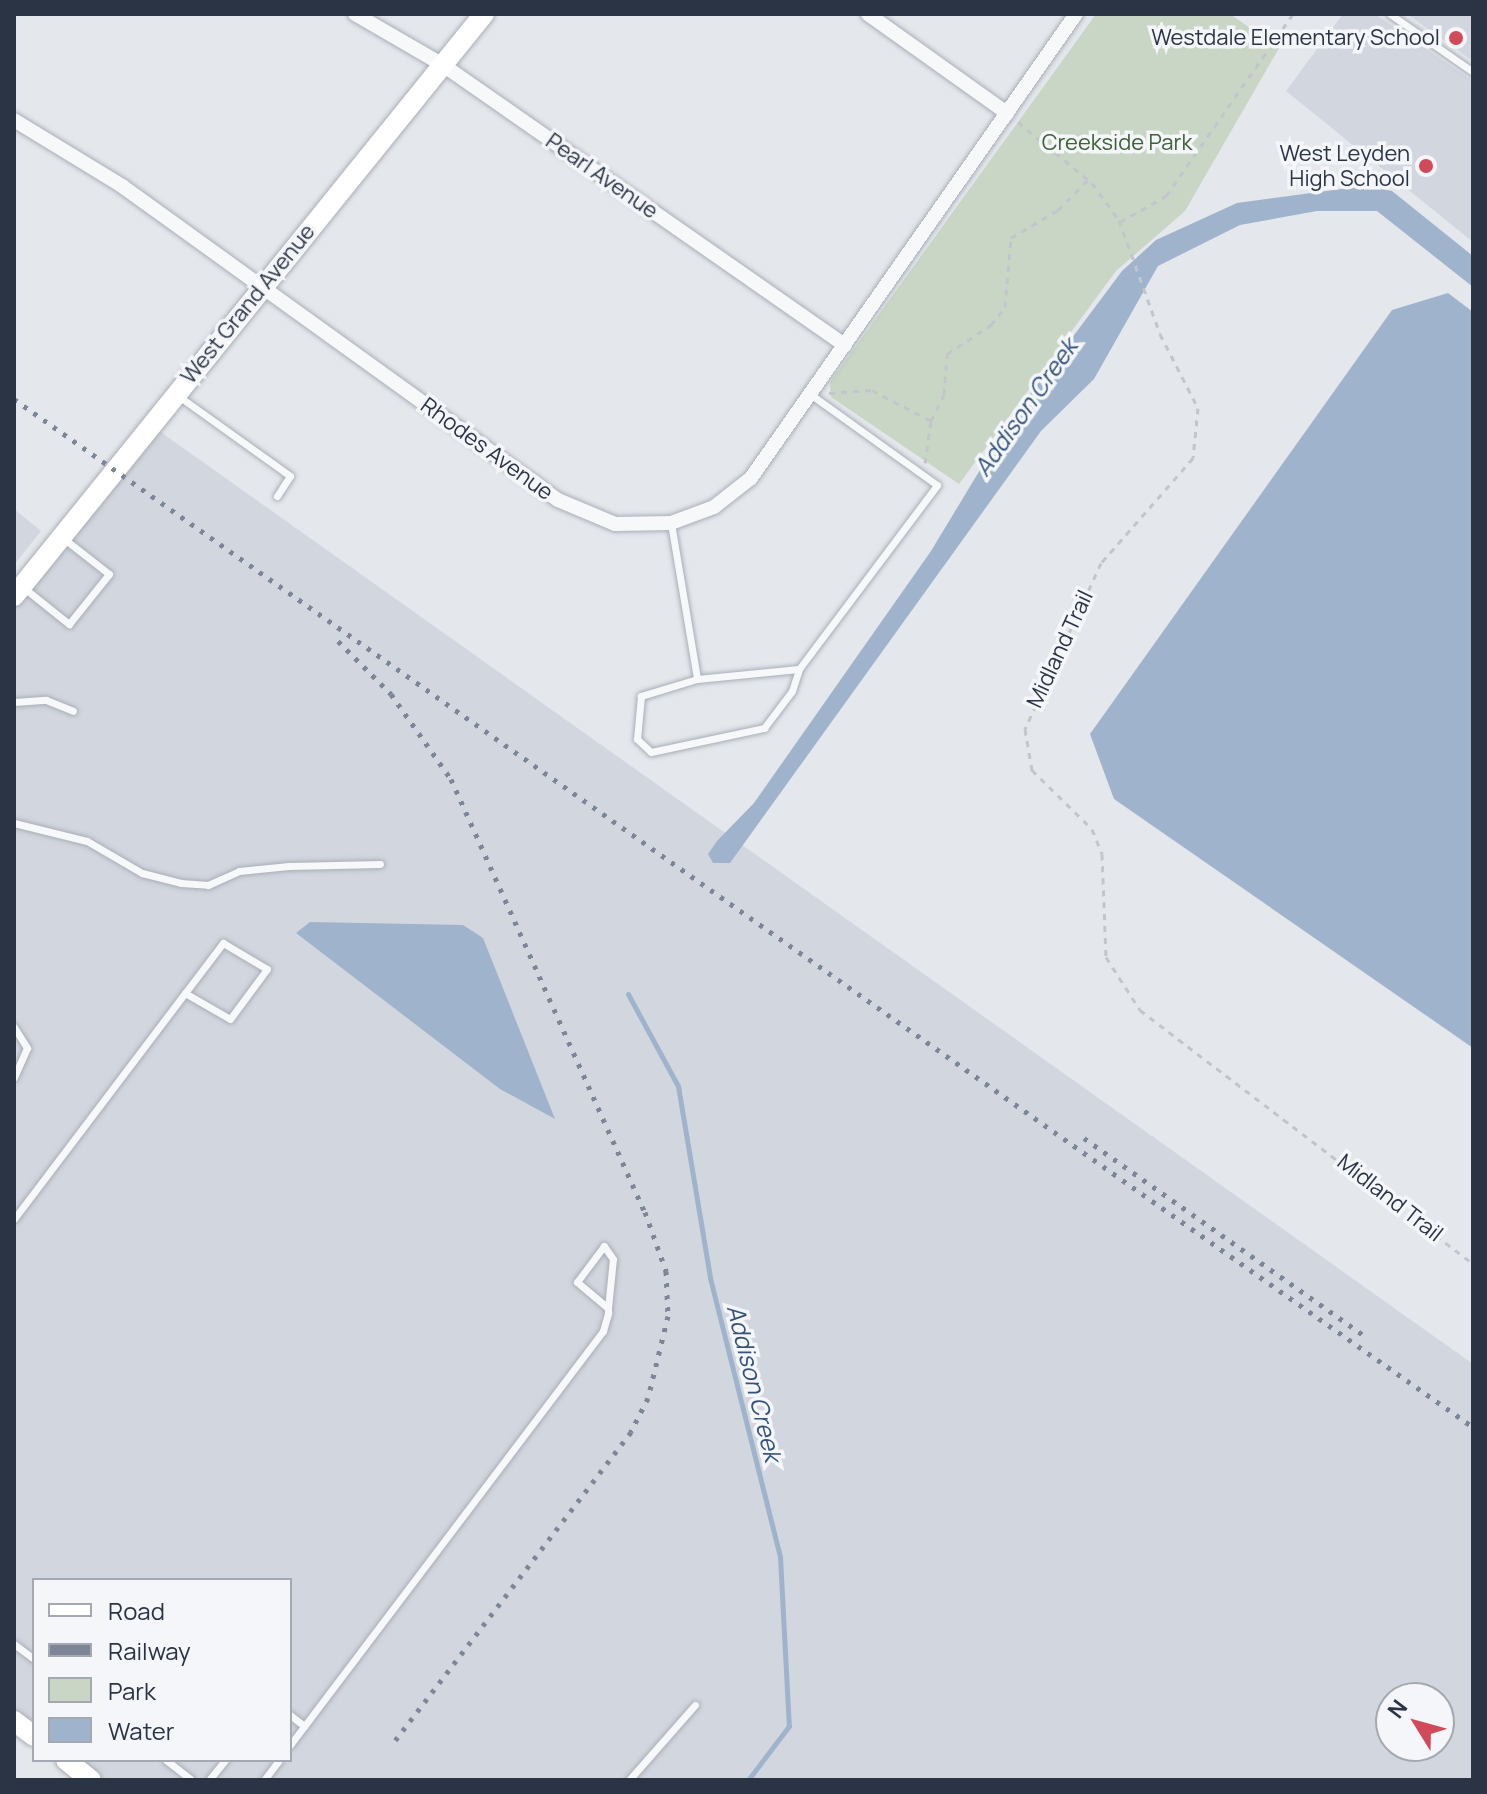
<!DOCTYPE html>
<html>
<head>
<meta charset="utf-8">
<style>
	body { margin:0 }
	#map { position:relative; width:1487px; height:1794px; overflow:hidden; background:#e4e7ec; font-family:Manrope,sans-serif }
	div>[style] { position:absolute }
	[style*='--x'] { left:calc(var(--x)*1px); top:calc(var(--y)*1px); width:calc(var(--w)*1px); rotate:calc(var(--a)*1deg) }
	.built>* { inset:0; background:#d2d6de }
	.green>* { inset:0; background:#c9d6c5 }
	.water>* { inset:0; background:#9fb4cc }
	.stream>* { height:5px; margin:-2.5px; padding:0 2.5px; transform-origin:2.5px; border-radius:2.5px; background:#9fb4cc }
	.path>* { height:3px; margin-top:-1.5px; transform-origin:0; background:repeating-linear-gradient(90deg,#c2c5cb 0 6px,transparent 0 12px) }
	.roads { filter:drop-shadow(0 0 2px #a9aeb7) drop-shadow(0 0 2px #a9aeb7) }
	.lane>* { height:7px; margin:-3.5px; padding:0 3.5px; transform-origin:3.5px; border-radius:3.5px; background:#f7f8fa }
	.street>* { height:14px; margin:-7px; padding:0 7px; transform-origin:7px; border-radius:7px; background:#f7f8fa }
	.secondary>* { height:20px; margin:-10px; padding:0 10px; transform-origin:10px; border-radius:10px; background:#fff }
	.rail>* { height:5px; margin-top:-2.5px; transform-origin:0; background:repeating-linear-gradient(90deg,#7d8696 0 4px,transparent 0 12px) }
	.dots>* { width:22px; height:22px; translate:-50% -50%; box-sizing:border-box; border:4px solid #f4f6f9; border-radius:50% }
	span { translate:-50% -50%; white-space:nowrap; text-align:center; line-height:1.15; -webkit-text-stroke:7px #f4f6f9; paint-order:stroke }
	.poi-label { font-size:22px; color:#2b3445 }
	.right { translate:-100% -50%; text-align:right }
	.park-label { font-size:22px; color:#3f6138 }
	.street-label { font-size:22px; color:#2b3445 }
	.water-label { font-size:24px; color:#34527a; font-style:italic }
	.frame { position:absolute; inset:0; border:16px solid #2b3445; pointer-events:none }
	.legend { position:absolute; left:32px; top:1578px; width:260px; height:184px; box-sizing:border-box; background:#f4f6f9; border:2px solid #a4a8b1; margin:0; padding:10px 14px; list-style:none; font-size:24px; color:#2b3445 }
	.legend li { display:flex; align-items:center; gap:16px; height:40px }
	.legend b { width:40px; border:2px solid #a4a8b1 }
	.north { position:absolute; left:1375px; top:1682px; width:80px; height:80px; box-sizing:border-box; background:#f4f6f9; border:2px solid #a4a8b1; border-radius:50%; rotate:307deg; font-size:22px; font-weight:700; line-height:32px; text-align:center; color:#2b3445 }
	.north::after { content:''; display:block; margin:auto; width:28px; height:36px; background:#d1495b; clip-path:polygon(50% 0,100% 100%,50% 72%,0 100%) }
</style>
</head>
<body>
<div id="map">
	<div class="built">
		<i style="clip-path:polygon(1343px 14px,1375px 14px,1473px 81px,1473px 242px,1286px 91px)"></i>
		<i style="clip-path:polygon(1407px 14px,1473px 14px,1473px 61px)"></i>
		<i style="clip-path:polygon(evenodd,155px 428px,1473px 1364px,1473px 1780px,91px 1780px,66px 1760px,290px 1760px,290px 1580px,34px 1580px,34px 1736px,14px 1721px,14px 601px,155px 428px,1391px 1698px,1439px 1698px,1439px 1746px,1391px 1746px,1391px 1698px)"></i>
		<i style="clip-path:polygon(14px 509px,41px 531px,14px 565px)"></i>
	</div>
	<div class="green">
		<i style="clip-path:polygon(1096px 14px,1230px 14px,1279px 48px,1185px 211px,1116px 271px,959px 484px,831px 397px,830px 382px)"></i>
	</div>
	<div class="water">
		<i style="clip-path:polygon(1364px 186px,1392px 191px,1473px 256px,1473px 287px,1377px 211px,1317px 211px,1240px 225px,1158px 266px,1094px 379px,1041px 431px,730px 863px,713px 863px,708px 854px,717px 841px,754px 803px,931px 551px,1009px 422px,1122px 271px,1156px 240px,1237px 203px)"></i>
		<i style="clip-path:polygon(1448px 293px,1473px 312px,1473px 1048px,1114px 799px,1090px 734px,1392px 310px)"></i>
		<i style="clip-path:polygon(310px 922px,463px 925px,483px 938px,555px 1119px,500px 1089px,296px 933px)"></i>
	</div>
	<div class="stream">
		<i style="--x:628;--y:994;--w:105;--a:61.5"></i>
		<i style="--x:678;--y:1086;--w:195;--a:80.5"></i>
		<i style="--x:710;--y:1278;--w:288;--a:75.9"></i>
		<i style="--x:780;--y:1557;--w:169;--a:87"></i>
		<i style="--x:789;--y:1726;--w:68;--a:127.2"></i>
	</div>
	<div class="path">
		<i style="--x:1018;--y:122;--w:96;--a:39.5"></i>
		<i style="--x:1092;--y:183;--w:46;--a:53.9"></i>
		<i style="--x:1119;--y:220;--w:121;--a:70.2"></i>
		<i style="--x:1160;--y:334;--w:83;--a:62.8"></i>
		<i style="--x:1198;--y:408;--w:50;--a:95.7"></i>
		<i style="--x:1193;--y:458;--w:140;--a:131.2"></i>
		<i style="--x:1101;--y:563;--w:183;--a:114.6"></i>
		<i style="--x:1025;--y:729;--w:42;--a:80.3"></i>
		<i style="--x:1032;--y:770;--w:84;--a:44.5"></i>
		<i style="--x:1092;--y:829;--w:27;--a:68"></i>
		<i style="--x:1102;--y:854;--w:103;--a:87.8"></i>
		<i style="--x:1106;--y:957;--w:63;--a:57.3"></i>
		<i style="--x:1140;--y:1010;--w:419;--a:37.3"></i>
		<i style="--x:1120;--y:222;--w:53;--a:-29.5"></i>
		<i style="--x:1166;--y:196;--w:222;--a:-55.1"></i>
		<i style="--x:829;--y:393;--w:43;--a:-4"></i>
		<i style="--x:872;--y:390;--w:67;--a:27.7"></i>
		<i style="--x:931;--y:421;--w:30;--a:-64"></i>
		<i style="--x:944;--y:394;--w:40;--a:-85.7"></i>
		<i style="--x:947;--y:354;--w:53;--a:-33.4"></i>
		<i style="--x:991;--y:325;--w:23;--a:-52"></i>
		<i style="--x:1005;--y:307;--w:69;--a:-85"></i>
		<i style="--x:1011;--y:238;--w:55;--a:-30.8"></i>
		<i style="--x:1058;--y:210;--w:42;--a:-45"></i>
		<i style="--x:925;--y:463;--w:42;--a:-81.9"></i>
	</div>
	<div class="roads">
		<div class="lane">
			<i style="--x:1390;--y:14;--w:101;--a:34.9"></i>
			<i style="--x:177;--y:395;--w:139;--a:35.6"></i>
			<i style="--x:290;--y:476;--w:24;--a:123"></i>
			<i style="--x:671;--y:523;--w:158;--a:80.5"></i>
			<i style="--x:697;--y:679;--w:102;--a:-5.6"></i>
			<i style="--x:799;--y:669;--w:230;--a:-53.1"></i>
			<i style="--x:937;--y:485;--w:156;--a:-144.4"></i>
			<i style="--x:24;--y:588;--w:58;--a:38.7"></i>
			<i style="--x:69;--y:624;--w:64;--a:-51.3"></i>
			<i style="--x:109;--y:574;--w:58;--a:-142"></i>
			<i style="--x:697;--y:679;--w:59;--a:163.1"></i>
			<i style="--x:641;--y:696;--w:43;--a:95.3"></i>
			<i style="--x:637;--y:739;--w:19;--a:43"></i>
			<i style="--x:651;--y:752;--w:116;--a:-12"></i>
			<i style="--x:764;--y:728;--w:46;--a:-52.9"></i>
			<i style="--x:792;--y:691;--w:23;--a:-72"></i>
			<i style="--x:14;--y:702;--w:32;--a:-4"></i>
			<i style="--x:46;--y:700;--w:29;--a:22"></i>
			<i style="--x:14;--y:823;--w:75;--a:13.9"></i>
			<i style="--x:87;--y:841;--w:64;--a:30.2"></i>
			<i style="--x:142;--y:873;--w:40;--a:14.4"></i>
			<i style="--x:181;--y:883;--w:27;--a:4"></i>
			<i style="--x:208;--y:885;--w:34;--a:-24"></i>
			<i style="--x:239;--y:871;--w:50;--a:-5.7"></i>
			<i style="--x:289;--y:866;--w:91;--a:-1.3"></i>
			<i style="--x:14;--y:1027;--w:25;--a:58"></i>
			<i style="--x:27;--y:1048;--w:32;--a:114"></i>
			<i style="--x:14;--y:1219;--w:283;--a:-52.9"></i>
			<i style="--x:185;--y:993;--w:63;--a:-52.8"></i>
			<i style="--x:223;--y:943;--w:51;--a:30.6"></i>
			<i style="--x:267;--y:969;--w:62;--a:126.5"></i>
			<i style="--x:230;--y:1019;--w:52;--a:-150"></i>
			<i style="--x:14;--y:1644;--w:25;--a:37"></i>
			<i style="--x:290;--y:1715;--w:18;--a:38"></i>
			<i style="--x:290;--y:1745;--w:519;--a:-52.91"></i>
			<i style="--x:603;--y:1331;--w:19;--a:-74"></i>
			<i style="--x:608;--y:1313;--w:5;--a:-90"></i>
			<i style="--x:608;--y:1308;--w:49;--a:-84.2"></i>
			<i style="--x:613;--y:1259;--w:16;--a:-125"></i>
			<i style="--x:604;--y:1246;--w:45;--a:126.9"></i>
			<i style="--x:577;--y:1282;--w:40;--a:40"></i>
			<i style="--x:166;--y:1760;--w:33;--a:38"></i>
			<i style="--x:209;--y:1780;--w:26;--a:-51"></i>
			<i style="--x:264;--y:1780;--w:25;--a:-53"></i>
			<i style="--x:629;--y:1780;--w:100;--a:-48.7"></i>
		</div>
		<div class="street">
			<i style="--x:355;--y:14;--w:102;--a:30.1"></i>
			<i style="--x:443;--y:65;--w:490;--a:34.9"></i>
			<i style="--x:868;--y:14;--w:171;--a:35.5"></i>
			<i style="--x:14;--y:120;--w:127;--a:31.4"></i>
			<i style="--x:122;--y:186;--w:537;--a:35.76"></i>
			<i style="--x:558;--y:500;--w:62;--a:22.8"></i>
			<i style="--x:615;--y:524;--w:56;--a:-1"></i>
			<i style="--x:671;--y:523;--w:46;--a:-20.4"></i>
			<i style="--x:714;--y:507;--w:47;--a:-38.1"></i>
			<i style="--x:751;--y:478;--w:566;--a:-54.99"></i>
		</div>
		<div class="secondary">
			<i style="--x:14;--y:596;--w:748;--a:-51.08"></i>
			<i style="--x:14;--y:1721;--w:25;--a:37"></i>
			<i style="--x:66;--y:1760;--w:32;--a:39"></i>
		</div>
	</div>
	<div class="rail">
		<i style="--x:14;--y:399;--w:1785;--a:35.17"></i>
		<i style="--x:338;--y:641;--w:75;--a:45"></i>
		<i style="--x:391;--y:694;--w:104;--a:54.8"></i>
		<i style="--x:451;--y:779;--w:474;--a:65.9"></i>
		<i style="--x:645;--y:1212;--w:63;--a:70.4"></i>
		<i style="--x:666;--y:1271;--w:45;--a:87.5"></i>
		<i style="--x:668;--y:1316;--w:84;--a:103.7"></i>
		<i style="--x:648;--y:1398;--w:38;--a:117"></i>
		<i style="--x:631;--y:1432;--w:395;--a:127.4"></i>
		<i style="--x:1084;--y:1138;--w:347;--a:35.2"></i>
	</div>
	<div class="dots">
		<i style="left:1456px;top:38px;background:#d1495b"></i>
		<i style="left:1426px;top:166px;background:#d1495b"></i>
	</div>
	<div class="poi-label">
		<span class="right" style="left:1440px;top:38px">Westdale Elementary School</span>
		<span class="right" style="left:1410px;top:166px">West Leyden<br>High School</span>
	</div>
	<div class="park-label">
		<span style="left:1117px;top:143px">Creekside Park</span>
	</div>
	<div class="street-label">
		<span style="left:602px;top:176px;rotate:35deg">Pearl Avenue</span>
		<span style="left:248px;top:304px;rotate:-51deg">West Grand Avenue</span>
		<span style="left:487px;top:449px;rotate:36deg">Rhodes Avenue</span>
		<span style="left:1060px;top:649px;rotate:-65deg">Midland Trail</span>
		<span style="left:1390px;top:1198px;rotate:38deg">Midland Trail</span>
	</div>
	<div class="water-label">
		<span style="left:1025px;top:407px;rotate:-55deg">Addison Creek</span>
		<span style="left:755px;top:1383px;rotate:76deg">Addison Creek</span>
	</div>
	<div class="frame"></div>
	<ul class="legend">
	<li><b style="height:10px;background:#fff"></b>Road</li>
	<li><b style="height:10px;background:#7d8696"></b>Railway</li>
	<li><b style="height:22px;background:#c9d6c5"></b>Park</li>
	<li><b style="height:22px;background:#9fb4cc"></b>Water</li>
	</ul>
	<div class="north">N</div>
</div>
</body>
</html>
